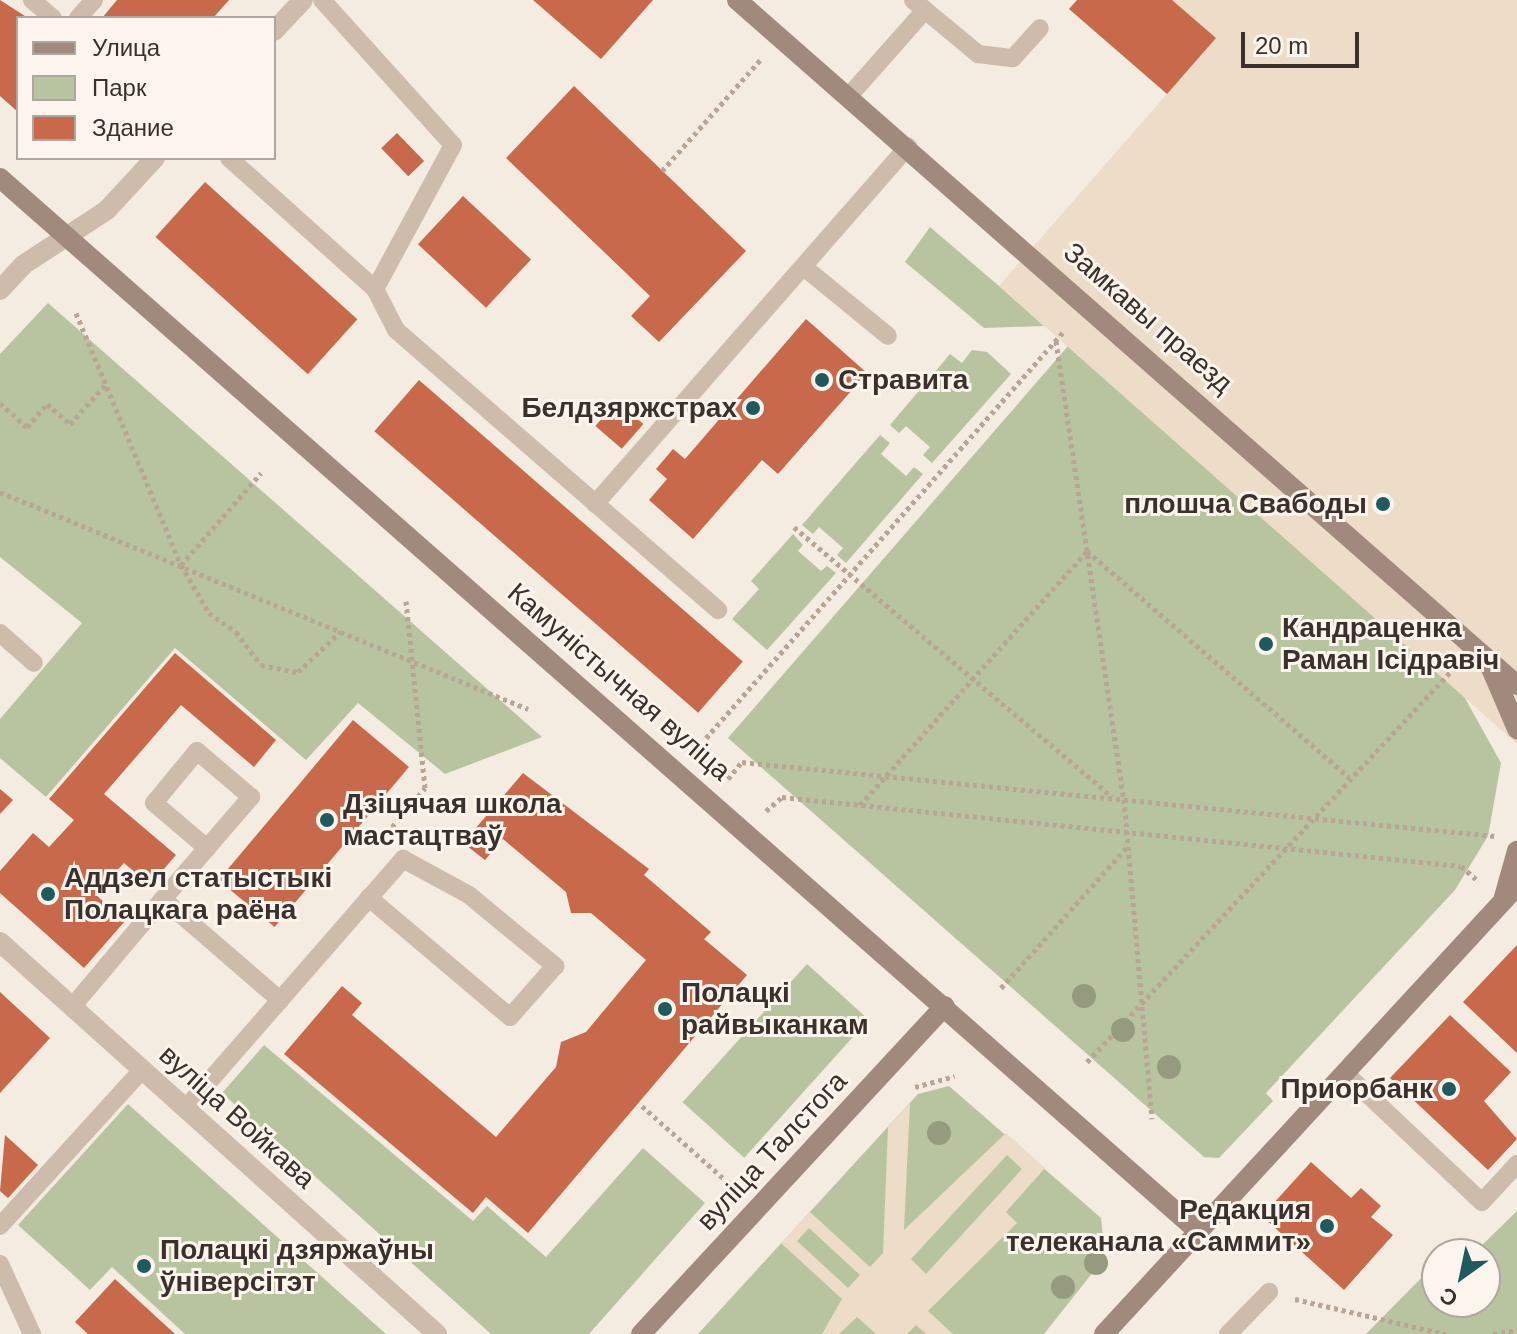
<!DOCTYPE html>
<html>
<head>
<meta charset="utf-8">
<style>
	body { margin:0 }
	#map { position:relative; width:1517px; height:1334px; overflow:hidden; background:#f4ebe1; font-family:Helvetica,sans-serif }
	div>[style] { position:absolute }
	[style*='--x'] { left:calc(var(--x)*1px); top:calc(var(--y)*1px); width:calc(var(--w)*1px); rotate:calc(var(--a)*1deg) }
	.green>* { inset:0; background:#b8c4a0; transform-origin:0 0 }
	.plaza>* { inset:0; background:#ecdcc8 }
	.building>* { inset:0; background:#c8694b; transform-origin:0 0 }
	.path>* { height:5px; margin-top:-2.5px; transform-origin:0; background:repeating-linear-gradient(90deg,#b9a596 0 4px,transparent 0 8px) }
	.lane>* { height:18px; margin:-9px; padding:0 9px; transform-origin:9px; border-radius:9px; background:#cdbbac }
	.street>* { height:20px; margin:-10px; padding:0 10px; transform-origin:10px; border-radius:10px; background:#cdbbac }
	.secondary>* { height:20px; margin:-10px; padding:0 10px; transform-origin:10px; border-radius:10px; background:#a18a7d }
	.trees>* { width:24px; height:24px; margin:-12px; border-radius:50%; background:#969b7f }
	.dots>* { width:22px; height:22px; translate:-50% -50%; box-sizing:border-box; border:4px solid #fbf5ee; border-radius:50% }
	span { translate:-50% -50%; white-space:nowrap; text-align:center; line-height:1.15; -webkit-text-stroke:6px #fbf5ee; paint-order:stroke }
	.street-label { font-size:28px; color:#3b302b }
	.poi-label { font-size:28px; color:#3b302b; font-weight:700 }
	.left { translate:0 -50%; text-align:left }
	.right { translate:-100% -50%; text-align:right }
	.legend { position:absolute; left:16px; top:16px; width:260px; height:144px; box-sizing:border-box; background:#fbf5ee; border:2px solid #aea6a0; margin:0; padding:10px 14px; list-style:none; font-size:24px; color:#3b302b }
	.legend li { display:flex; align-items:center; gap:16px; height:40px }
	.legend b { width:40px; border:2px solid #aea6a0 }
	.north { position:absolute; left:1421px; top:1238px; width:80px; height:80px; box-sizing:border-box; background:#fbf5ee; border:2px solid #aea6a0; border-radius:50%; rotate:213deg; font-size:22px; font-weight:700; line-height:32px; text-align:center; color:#3b302b }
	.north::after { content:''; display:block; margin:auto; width:28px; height:36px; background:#1f5a5e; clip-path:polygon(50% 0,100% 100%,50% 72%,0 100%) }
	.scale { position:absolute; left:1241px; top:32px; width:118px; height:36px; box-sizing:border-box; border:4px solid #3b302b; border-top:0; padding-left:10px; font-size:24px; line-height:28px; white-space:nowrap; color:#3b302b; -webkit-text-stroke:6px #fbf5ee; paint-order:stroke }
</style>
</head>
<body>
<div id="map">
	<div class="green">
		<i style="clip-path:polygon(930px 227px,999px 286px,1044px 326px,984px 328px,905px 262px)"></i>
		<i style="clip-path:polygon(48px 303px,542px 737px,445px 774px,358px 703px,306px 760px,175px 648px,46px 797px,0 758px,0 719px,82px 623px,0 557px,0 354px)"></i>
		<i style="clip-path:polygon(1068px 346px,1461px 691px,1501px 763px,1488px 836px,1455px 890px,1266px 1093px,1273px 1101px,1219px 1158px,1204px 1157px,728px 738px)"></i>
		<i style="clip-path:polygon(972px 350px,987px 352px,1011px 374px,932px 463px,923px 455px,930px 447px,906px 426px,899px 433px,890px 425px,950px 354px,962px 363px)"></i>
		<i style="clip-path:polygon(880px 435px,890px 443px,881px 454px,906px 476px,914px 467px,923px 474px,846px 563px,837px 555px,843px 548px,819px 527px,813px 534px,802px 525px)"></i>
		<i style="clip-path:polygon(793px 534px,803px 545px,798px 551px,821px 571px,827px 566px,836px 573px,767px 650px,732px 619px,759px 589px,751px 581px)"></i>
		<i style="left:807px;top:964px;width:83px;height:186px;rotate:42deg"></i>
		<i style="clip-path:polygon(264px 1045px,473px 1221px,487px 1206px,546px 1257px,643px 1148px,705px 1203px,589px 1334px,491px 1334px,222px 1093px)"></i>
		<i style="clip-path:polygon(949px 1086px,1101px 1218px,1105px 1257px,1044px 1334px,698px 1334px,918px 1094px)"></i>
		<i style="clip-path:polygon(128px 1104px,386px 1334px,185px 1334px,112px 1267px,90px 1290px,18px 1225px)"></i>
		<i style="clip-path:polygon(1517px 1211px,1517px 1334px,1366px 1334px,1437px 1262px,1437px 1302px,1485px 1302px,1485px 1254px,1473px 1254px)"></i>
	</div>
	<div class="plaza">
		<i style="clip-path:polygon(1172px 0,1517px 0,1517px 744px,999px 286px,1216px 38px)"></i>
		<i style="clip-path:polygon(evenodd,910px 1103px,904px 1230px,1006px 1133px,1045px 1168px,1006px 1212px,1017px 1223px,928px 1311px,953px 1334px,926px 1334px,916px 1325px,907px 1334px,876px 1334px,857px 1317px,839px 1334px,822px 1334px,842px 1299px,781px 1243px,810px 1212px,870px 1267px,883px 1253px,888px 1127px,910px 1103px,1007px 1155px,1022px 1169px,926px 1274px,911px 1259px,1007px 1155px,910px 1103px,809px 1228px,860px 1275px,848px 1288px,797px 1241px,809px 1228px)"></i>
	</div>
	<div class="building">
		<i style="clip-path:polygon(0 0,28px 18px,18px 18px,18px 112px,0 96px)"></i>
		<i style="clip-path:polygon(117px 0,229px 0,213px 18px,102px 18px)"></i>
		<i style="clip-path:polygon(533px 0,653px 0,601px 59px)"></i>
		<i style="clip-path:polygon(1077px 0,1172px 0,1216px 38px,1167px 94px,1069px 9px)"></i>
		<i style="clip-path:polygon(574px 86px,746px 251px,659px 342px,631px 316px,650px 296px,506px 158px)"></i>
		<i style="left:397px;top:133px;width:39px;height:22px;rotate:46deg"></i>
		<i style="left:205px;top:182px;width:205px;height:74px;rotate:42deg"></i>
		<i style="left:463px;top:196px;width:93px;height:66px;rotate:43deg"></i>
		<i style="clip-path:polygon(806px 319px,867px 373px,778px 474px,762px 460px,693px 539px,649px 500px,667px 479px,656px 469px,673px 449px,685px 459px)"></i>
		<i style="left:419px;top:380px;width:429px;height:68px;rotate:41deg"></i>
		<i style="left:617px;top:401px;width:35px;height:33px;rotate:41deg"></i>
		<i style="clip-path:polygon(175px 653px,276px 740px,254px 767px,181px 705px,104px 794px,176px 855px,150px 885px,124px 863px,95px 894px,125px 921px,84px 968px,0 893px,0 871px,33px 833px,49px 847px,74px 820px,49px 799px)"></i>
		<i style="left:353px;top:720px;width:73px;height:209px;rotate:40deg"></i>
		<i style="clip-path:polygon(523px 773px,649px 869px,644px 875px,711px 932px,704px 939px,747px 975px,528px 1233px,486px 1197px,473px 1213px,284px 1054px,342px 986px,362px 1003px,352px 1015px,496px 1137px,556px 1067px,561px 1042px,586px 1032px,646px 960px,591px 913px,571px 913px,566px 892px,503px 839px,485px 860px,463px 843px)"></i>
		<i style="clip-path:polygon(0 789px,13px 800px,0 814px)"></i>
		<i style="clip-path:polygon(1517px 945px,1517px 1053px,1463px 1002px)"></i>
		<i style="clip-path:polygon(0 992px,50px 1038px,0 1093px)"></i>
		<i style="clip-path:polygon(1450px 1015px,1511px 1072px,1484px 1101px,1517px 1139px,1488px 1170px,1390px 1078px)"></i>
		<i style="clip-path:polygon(5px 1135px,38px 1165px,8px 1198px,0 1191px)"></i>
		<i style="clip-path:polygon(1311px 1162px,1351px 1198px,1361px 1188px,1381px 1206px,1371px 1217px,1393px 1235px,1344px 1290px,1262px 1216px)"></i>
		<i style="clip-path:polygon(115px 1279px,175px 1334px,88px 1334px,75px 1322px)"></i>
	</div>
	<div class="path">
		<i style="--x:662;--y:171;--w:151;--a:-48.5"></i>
		<i style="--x:76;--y:313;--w:273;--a:67.4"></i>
		<i style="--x:181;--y:565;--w:56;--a:59.7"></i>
		<i style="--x:209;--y:613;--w:33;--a:35"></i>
		<i style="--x:236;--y:632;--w:41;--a:52.9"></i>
		<i style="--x:261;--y:665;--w:38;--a:11"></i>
		<i style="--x:298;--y:672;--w:59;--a:-43.6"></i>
		<i style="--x:1056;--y:341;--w:463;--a:81.6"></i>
		<i style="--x:1124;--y:799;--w:321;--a:85"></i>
		<i style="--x:0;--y:403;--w:36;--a:42"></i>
		<i style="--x:27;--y:427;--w:30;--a:-49"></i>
		<i style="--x:47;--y:404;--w:30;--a:41"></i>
		<i style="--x:70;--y:424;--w:54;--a:-48"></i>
		<i style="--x:0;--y:492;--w:571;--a:22.34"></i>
		<i style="--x:794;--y:527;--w:417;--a:40.3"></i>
		<i style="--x:181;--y:565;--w:122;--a:-49"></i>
		<i style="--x:706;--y:738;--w:542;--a:-48.66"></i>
		<i style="--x:728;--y:779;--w:22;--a:-51"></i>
		<i style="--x:742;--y:762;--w:756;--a:5.62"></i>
		<i style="--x:860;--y:805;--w:341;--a:-48.2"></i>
		<i style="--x:1087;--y:551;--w:346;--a:40.8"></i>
		<i style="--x:766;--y:811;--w:21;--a:-41"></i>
		<i style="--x:782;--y:797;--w:682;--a:5.8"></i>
		<i style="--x:1461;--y:866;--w:23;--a:41"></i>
		<i style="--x:387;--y:833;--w:59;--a:-49.8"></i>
		<i style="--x:425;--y:788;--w:188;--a:-95.8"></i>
		<i style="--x:1001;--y:988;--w:191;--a:-48.2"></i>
		<i style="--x:1087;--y:1062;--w:538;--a:-47.03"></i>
		<i style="--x:915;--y:1087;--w:41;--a:-15.4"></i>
		<i style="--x:642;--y:1106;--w:120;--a:41.6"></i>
		<i style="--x:1295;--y:1299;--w:155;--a:13.1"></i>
		<i style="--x:1493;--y:1334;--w:24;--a:-9"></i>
	</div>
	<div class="lane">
		<i style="--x:32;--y:0;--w:28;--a:41"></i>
		<i style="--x:322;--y:0;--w:195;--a:47.9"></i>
		<i style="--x:453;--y:145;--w:164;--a:118.4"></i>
		<i style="--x:913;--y:0;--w:85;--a:39.7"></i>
		<i style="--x:978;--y:54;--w:35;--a:7"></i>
		<i style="--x:1013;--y:58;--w:40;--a:-48"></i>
		<i style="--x:78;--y:18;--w:24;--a:-48"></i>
		<i style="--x:849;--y:96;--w:115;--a:-48.5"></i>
		<i style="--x:229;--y:158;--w:196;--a:41.9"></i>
		<i style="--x:375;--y:289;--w:46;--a:62.9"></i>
		<i style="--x:396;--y:330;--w:427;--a:41"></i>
		<i style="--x:805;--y:268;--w:107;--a:39.3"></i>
		<i style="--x:595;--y:504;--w:475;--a:-48.8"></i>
		<i style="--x:0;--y:633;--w:45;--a:41.4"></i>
		<i style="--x:163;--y:899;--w:155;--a:40.8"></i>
		<i style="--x:72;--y:1007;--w:141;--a:-49.9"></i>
		<i style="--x:163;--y:899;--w:135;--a:-49.2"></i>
		<i style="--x:251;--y:797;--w:71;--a:-139.6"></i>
		<i style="--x:197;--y:751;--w:67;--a:129.6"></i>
		<i style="--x:154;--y:803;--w:70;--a:40.3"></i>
		<i style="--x:1345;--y:1073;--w:188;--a:43.3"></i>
		<i style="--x:1482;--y:1202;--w:52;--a:-47.4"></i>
		<i style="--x:185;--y:1109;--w:332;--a:-48.9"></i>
		<i style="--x:403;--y:859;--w:75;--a:28.6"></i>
		<i style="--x:469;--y:895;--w:112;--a:39.5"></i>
		<i style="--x:555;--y:966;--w:68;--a:131.4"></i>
		<i style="--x:510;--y:1017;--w:185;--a:-139.8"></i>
		<i style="--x:0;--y:1226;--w:211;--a:-47.7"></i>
		<i style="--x:0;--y:1264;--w:77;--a:65.4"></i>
		<i style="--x:1228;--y:1334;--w:59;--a:-45.7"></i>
	</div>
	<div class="street">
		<i style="--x:274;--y:31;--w:42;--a:-46.9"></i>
		<i style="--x:0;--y:290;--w:34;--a:-47"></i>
		<i style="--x:23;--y:265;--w:100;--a:-33.2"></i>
		<i style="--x:107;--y:210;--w:71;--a:-47.3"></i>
		<i style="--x:0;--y:942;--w:587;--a:41.89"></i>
	</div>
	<div class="secondary">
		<i style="--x:737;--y:0;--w:1038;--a:41.29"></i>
		<i style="--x:0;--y:178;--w:1596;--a:41.32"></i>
		<i style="--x:1490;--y:666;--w:69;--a:66.8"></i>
		<i style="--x:1504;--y:897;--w:48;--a:-74.2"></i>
		<i style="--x:641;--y:1334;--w:447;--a:-47.2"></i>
		<i style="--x:1104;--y:1334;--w:609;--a:-47.33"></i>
	</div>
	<div class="trees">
		<i style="left:1084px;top:996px"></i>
		<i style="left:1123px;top:1030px"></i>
		<i style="left:1169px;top:1067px"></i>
		<i style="left:939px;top:1133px"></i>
		<i style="left:1096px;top:1263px"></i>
		<i style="left:1063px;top:1287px"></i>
	</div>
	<div class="dots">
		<i style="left:822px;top:380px;background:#1f5a5e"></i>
		<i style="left:753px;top:408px;background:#1f5a5e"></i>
		<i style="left:1383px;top:504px;background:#1f5a5e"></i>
		<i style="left:1266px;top:644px;background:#1f5a5e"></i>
		<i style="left:327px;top:820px;background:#1f5a5e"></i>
		<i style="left:48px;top:894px;background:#1f5a5e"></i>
		<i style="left:665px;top:1009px;background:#1f5a5e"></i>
		<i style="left:1449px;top:1089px;background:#1f5a5e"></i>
		<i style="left:1327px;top:1226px;background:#1f5a5e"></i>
		<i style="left:144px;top:1266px;background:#1f5a5e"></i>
	</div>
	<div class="street-label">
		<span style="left:1148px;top:318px;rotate:41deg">Замкавы праезд</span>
		<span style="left:619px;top:682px;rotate:41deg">Камуністычная вуліца</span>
		<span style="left:237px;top:1117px;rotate:42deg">вуліца Войкава</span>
		<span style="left:772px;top:1151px;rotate:-47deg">вуліца Талстога</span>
	</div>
	<div class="poi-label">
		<span class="left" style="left:838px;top:380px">Стравита</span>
		<span class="right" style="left:737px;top:408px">Белдзяржстрах</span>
		<span class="right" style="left:1367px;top:504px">плошча Свабоды</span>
		<span class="left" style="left:1282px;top:644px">Кандраценка<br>Раман Ісідравіч</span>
		<span class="left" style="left:343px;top:820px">Дзіцячая школа<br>мастацтваў</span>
		<span class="left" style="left:64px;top:894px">Аддзел статыстыкі<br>Полацкага раёна</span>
		<span class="left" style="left:681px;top:1009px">Полацкі<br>райвыканкам</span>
		<span class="right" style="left:1433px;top:1089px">Приорбанк</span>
		<span class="right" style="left:1311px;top:1226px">Редакция<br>телеканала «Саммит»</span>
		<span class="left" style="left:160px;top:1266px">Полацкі дзяржаўны<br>ўніверсітэт</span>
	</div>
	<ul class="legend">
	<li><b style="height:10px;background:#a18a7d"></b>Улица</li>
	<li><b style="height:22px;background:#b8c4a0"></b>Парк</li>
	<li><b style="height:22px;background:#c8694b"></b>Здание</li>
	</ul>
	<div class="north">С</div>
	<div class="scale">20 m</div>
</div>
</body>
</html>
